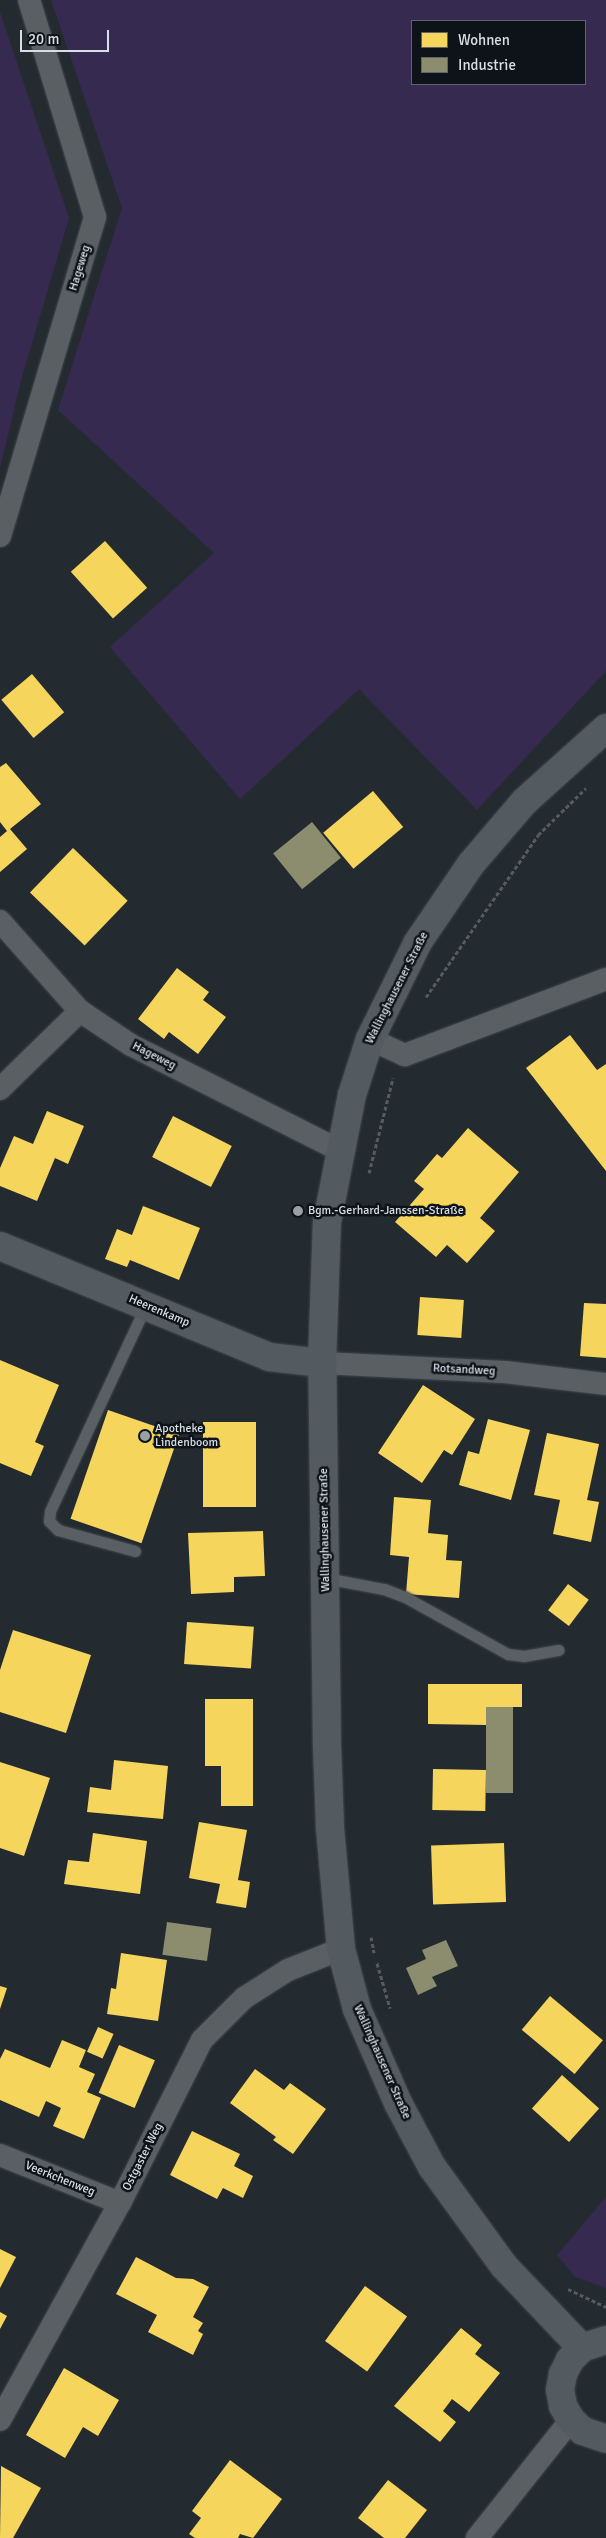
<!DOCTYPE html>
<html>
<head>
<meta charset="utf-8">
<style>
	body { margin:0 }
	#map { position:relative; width:606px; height:2538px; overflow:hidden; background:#242b30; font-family:Signika,sans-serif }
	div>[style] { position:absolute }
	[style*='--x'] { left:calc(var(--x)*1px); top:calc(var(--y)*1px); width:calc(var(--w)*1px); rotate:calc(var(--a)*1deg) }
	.green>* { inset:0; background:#372a50 }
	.homes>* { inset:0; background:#f6d55c; transform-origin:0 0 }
	.industry>* { inset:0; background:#8c8c6e; transform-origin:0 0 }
	.path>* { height:3px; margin-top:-1.5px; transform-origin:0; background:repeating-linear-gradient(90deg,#565b60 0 4px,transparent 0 6.5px) }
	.roads { filter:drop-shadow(0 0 1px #42484d) drop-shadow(0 0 1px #42484d) }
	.lane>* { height:11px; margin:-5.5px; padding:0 5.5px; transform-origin:5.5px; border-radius:5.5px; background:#5a5f63 }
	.street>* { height:22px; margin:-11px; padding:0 11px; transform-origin:11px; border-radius:11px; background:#5a5f63 }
	.secondary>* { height:28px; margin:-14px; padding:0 14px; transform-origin:14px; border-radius:14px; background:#535b60 }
	.dots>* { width:14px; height:14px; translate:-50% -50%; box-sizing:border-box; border:2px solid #0d1318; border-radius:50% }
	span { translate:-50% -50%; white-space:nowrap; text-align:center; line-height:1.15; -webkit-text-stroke:5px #0d1318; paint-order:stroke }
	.street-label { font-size:12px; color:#d6dfe6 }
	.poi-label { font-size:12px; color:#d6dfe6 }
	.left { translate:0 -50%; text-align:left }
	.legend { position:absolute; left:411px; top:20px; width:175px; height:65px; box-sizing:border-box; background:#0d1318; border:1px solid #5d656a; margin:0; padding:6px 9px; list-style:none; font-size:15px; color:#d6dfe6 }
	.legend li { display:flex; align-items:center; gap:10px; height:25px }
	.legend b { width:25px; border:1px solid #5d656a }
	.scale { position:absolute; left:20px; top:30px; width:89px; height:22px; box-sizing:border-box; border:2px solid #d6dfe6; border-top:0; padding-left:6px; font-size:15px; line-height:18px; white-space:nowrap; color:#d6dfe6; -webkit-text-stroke:4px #0d1318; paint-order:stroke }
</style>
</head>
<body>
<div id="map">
	<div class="green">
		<i style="clip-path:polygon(evenodd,51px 0,606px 0,606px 671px,477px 810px,359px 689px,240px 799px,110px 647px,214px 553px,58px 410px,122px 208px,51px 0,412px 21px,585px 21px,585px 84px,412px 84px,412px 21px)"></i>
		<i style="clip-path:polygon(0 12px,69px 218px,22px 377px,0 468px)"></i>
		<i style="clip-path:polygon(606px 2197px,606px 2288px,575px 2277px,557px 2255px)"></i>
	</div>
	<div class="homes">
		<i style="left:105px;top:541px;width:63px;height:46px;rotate:48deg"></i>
		<i style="left:32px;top:674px;width:50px;height:40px;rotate:50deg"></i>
		<i style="clip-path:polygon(6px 763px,41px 804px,10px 829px,27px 849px,0 872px,0 837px,7px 831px,0 822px,0 767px)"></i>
		<i style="left:373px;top:791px;width:47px;height:65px;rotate:50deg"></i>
		<i style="left:73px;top:848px;width:76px;height:62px;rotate:44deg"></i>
		<i style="clip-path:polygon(177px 968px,209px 992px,203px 1000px,226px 1017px,198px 1054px,169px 1032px,164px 1039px,138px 1019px)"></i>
		<i style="clip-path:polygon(570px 1035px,597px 1070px,606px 1064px,606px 1171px,526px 1068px)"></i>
		<i style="clip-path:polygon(47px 1111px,84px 1126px,68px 1164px,55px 1158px,37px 1201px,0 1186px,0 1168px,14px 1136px,33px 1144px)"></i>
		<i style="left:173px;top:1116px;width:66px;height:46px;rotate:27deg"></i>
		<i style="clip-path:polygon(468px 1128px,519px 1172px,480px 1218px,495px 1231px,467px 1263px,447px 1245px,436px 1257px,395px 1222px,424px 1189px,414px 1181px,437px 1154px,442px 1158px)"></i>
		<i style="clip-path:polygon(143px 1206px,200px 1228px,179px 1280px,130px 1260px,127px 1267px,105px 1259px,117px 1229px,132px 1235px)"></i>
		<i style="left:420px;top:1297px;width:44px;height:38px;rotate:4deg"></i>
		<i style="clip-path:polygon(584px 1303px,606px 1304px,606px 1358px,580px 1356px)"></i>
		<i style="clip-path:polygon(0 1360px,59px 1385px,35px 1442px,44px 1446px,31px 1476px,0 1463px)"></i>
		<i style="clip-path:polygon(423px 1385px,475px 1419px,452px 1455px,444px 1450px,422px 1483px,378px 1453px)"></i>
		<i style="left:108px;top:1410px;width:75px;height:115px;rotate:19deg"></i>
		<i style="clip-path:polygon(488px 1419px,530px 1430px,511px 1500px,459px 1485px,468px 1451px,479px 1454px)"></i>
		<i style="left:203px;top:1422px;width:53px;height:85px"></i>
		<i style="clip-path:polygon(547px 1433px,599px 1444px,587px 1500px,599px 1502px,591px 1542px,553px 1534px,560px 1500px,534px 1495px)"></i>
		<i style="clip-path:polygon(394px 1497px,431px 1500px,428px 1533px,448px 1535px,446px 1560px,462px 1561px,459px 1598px,406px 1594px,409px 1557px,390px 1555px)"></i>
		<i style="clip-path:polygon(263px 1531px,265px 1576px,234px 1577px,234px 1592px,191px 1594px,188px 1533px)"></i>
		<i style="left:568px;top:1584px;width:26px;height:33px;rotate:37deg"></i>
		<i style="left:187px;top:1622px;width:67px;height:42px;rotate:4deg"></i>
		<i style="clip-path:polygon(13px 1630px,91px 1655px,66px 1733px,0 1712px,0 1670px)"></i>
		<i style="clip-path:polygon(428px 1684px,522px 1684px,522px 1707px,486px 1707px,486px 1725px,428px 1724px)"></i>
		<i style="clip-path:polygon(205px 1699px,253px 1699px,253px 1806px,221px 1806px,221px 1766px,205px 1766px)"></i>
		<i style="clip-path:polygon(114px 1760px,168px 1766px,163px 1819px,87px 1812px,90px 1787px,111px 1790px)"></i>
		<i style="clip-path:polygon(0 1762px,50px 1778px,24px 1856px,0 1848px)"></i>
		<i style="left:486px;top:1770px;width:41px;height:53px;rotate:91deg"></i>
		<i style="clip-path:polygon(199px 1822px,247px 1830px,238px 1880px,250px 1882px,246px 1908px,216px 1903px,220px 1884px,189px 1878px)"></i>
		<i style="clip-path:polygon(93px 1833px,147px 1841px,140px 1894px,64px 1884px,68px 1860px,89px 1862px)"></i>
		<i style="left:504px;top:1843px;width:59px;height:73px;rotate:88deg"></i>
		<i style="clip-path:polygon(121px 1953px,167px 1960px,158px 2021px,107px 2014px,111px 1988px,116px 1989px)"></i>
		<i style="clip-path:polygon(0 1986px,7px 1988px,0 2009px)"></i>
		<i style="left:550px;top:1996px;width:69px;height:44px;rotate:40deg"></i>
		<i style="left:98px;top:2027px;width:17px;height:27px;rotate:24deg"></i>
		<i style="clip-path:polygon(62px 2040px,86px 2050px,79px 2067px,95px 2074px,87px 2092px,101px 2098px,84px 2139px,53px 2126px,61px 2108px,46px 2101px,39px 2117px,0 2100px,0 2059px,5px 2049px,50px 2068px)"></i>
		<i style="left:119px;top:2045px;width:39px;height:52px;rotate:23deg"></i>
		<i style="clip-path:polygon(255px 2069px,284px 2090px,290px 2083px,326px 2109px,293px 2154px,273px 2140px,276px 2137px,230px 2103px)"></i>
		<i style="left:562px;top:2075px;width:50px;height:45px;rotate:42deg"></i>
		<i style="clip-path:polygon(192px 2131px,240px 2154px,234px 2166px,253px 2176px,243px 2198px,223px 2188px,217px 2199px,170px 2175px)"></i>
		<i style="clip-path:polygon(0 2249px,16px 2257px,0 2288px)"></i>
		<i style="clip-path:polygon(136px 2257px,176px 2278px,193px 2279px,209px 2287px,193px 2317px,203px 2323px,198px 2331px,203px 2334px,193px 2355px,148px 2332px,157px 2315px,116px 2294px)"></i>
		<i style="left:365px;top:2286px;width:52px;height:68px;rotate:36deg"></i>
		<i style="clip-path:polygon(0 2312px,7px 2316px,0 2329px)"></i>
		<i style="clip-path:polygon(461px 2328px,482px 2345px,475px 2354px,500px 2373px,469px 2412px,452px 2399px,443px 2411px,456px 2422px,440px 2442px,394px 2406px)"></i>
		<i style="clip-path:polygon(64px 2368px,119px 2400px,98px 2436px,83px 2427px,65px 2458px,26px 2435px)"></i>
		<i style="clip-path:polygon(230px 2460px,282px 2499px,253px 2538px,240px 2534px,238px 2538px,195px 2538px,189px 2534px,201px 2518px,192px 2511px)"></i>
		<i style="clip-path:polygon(1px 2466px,41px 2488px,13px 2538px,0 2538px)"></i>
		<i style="clip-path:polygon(388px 2480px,427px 2510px,405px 2538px,384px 2538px,358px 2518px)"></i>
	</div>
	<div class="industry">
		<i style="left:312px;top:822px;width:46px;height:50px;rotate:51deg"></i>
		<i style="left:486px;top:1707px;width:27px;height:86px"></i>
		<i style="left:167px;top:1922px;width:45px;height:33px;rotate:8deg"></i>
		<i style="clip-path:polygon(446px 1940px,458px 1966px,432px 1977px,437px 1986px,418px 1995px,406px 1968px,426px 1959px,422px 1950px)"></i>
	</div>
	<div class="path">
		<i style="--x:426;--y:997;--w:197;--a:-55.3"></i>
		<i style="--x:538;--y:835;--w:67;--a:-44.4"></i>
		<i style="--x:369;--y:1173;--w:98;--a:-75.8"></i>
		<i style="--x:371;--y:1937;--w:16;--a:79"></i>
		<i style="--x:377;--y:1963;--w:47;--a:73.9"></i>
		<i style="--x:568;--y:2289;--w:42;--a:25.3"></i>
	</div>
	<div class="roads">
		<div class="lane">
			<i style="--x:135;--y:1551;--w:80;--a:-164.7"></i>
			<i style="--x:58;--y:1530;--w:13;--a:-135"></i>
			<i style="--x:49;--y:1521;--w:10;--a:-84"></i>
			<i style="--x:50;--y:1511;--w:227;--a:-65"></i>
			<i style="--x:325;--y:1578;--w:60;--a:10.6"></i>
			<i style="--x:384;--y:1589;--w:22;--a:21"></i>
			<i style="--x:405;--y:1597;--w:118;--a:29"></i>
			<i style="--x:508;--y:1654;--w:16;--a:7"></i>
			<i style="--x:524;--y:1656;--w:35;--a:-10"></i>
		</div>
		<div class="street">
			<i style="--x:0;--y:536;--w:333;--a:-73.4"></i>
			<i style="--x:95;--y:217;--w:227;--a:-106.9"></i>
			<i style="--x:0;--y:921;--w:120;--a:48.4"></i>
			<i style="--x:80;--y:1011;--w:61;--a:33.7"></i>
			<i style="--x:131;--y:1045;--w:233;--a:26.8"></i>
			<i style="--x:370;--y:1039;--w:38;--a:25"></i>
			<i style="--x:405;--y:1055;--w:215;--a:-20.7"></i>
			<i style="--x:0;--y:1089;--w:112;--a:-44.3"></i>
			<i style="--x:322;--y:1363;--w:183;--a:2.8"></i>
			<i style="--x:505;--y:1372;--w:102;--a:6.8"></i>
			<i style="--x:0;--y:2155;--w:129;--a:21.8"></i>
			<i style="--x:0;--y:2420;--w:248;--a:-61.1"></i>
			<i style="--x:120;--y:2203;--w:182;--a:-63.3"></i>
			<i style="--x:202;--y:2040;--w:59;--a:-45"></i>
			<i style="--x:244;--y:1998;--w:52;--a:-32.5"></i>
			<i style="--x:288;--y:1970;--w:57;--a:-21.6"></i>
			<i style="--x:477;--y:2538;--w:151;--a:-51.5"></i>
		</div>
		<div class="secondary">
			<i style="--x:0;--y:1246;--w:291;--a:22.4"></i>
			<i style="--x:269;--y:1357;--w:53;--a:6.5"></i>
			<i style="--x:606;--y:2340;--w:25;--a:162"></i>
			<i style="--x:582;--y:2348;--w:17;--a:135"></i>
			<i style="--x:570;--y:2360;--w:16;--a:117"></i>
			<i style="--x:563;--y:2374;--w:16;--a:101"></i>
			<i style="--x:560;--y:2390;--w:16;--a:79"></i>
			<i style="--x:563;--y:2406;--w:16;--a:60"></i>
			<i style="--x:571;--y:2420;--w:16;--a:43"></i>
			<i style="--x:583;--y:2431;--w:24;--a:19"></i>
			<i style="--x:582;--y:2348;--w:113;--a:-133.6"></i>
			<i style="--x:504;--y:2266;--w:122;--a:-126"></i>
			<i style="--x:432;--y:2167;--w:72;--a:-118"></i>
			<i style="--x:398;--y:2103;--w:103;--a:-113.6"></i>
			<i style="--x:357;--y:2009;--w:62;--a:-104.9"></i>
			<i style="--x:341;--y:1949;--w:122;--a:-95.2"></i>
			<i style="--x:330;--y:1827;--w:80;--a:-92.1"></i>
			<i style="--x:327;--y:1747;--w:384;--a:-90.7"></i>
			<i style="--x:322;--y:1363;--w:141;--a:-88"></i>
			<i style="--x:327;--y:1222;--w:129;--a:-78.9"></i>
			<i style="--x:352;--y:1095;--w:59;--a:-72.2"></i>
			<i style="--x:370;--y:1039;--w:108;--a:-63.7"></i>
			<i style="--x:418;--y:942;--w:94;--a:-55.8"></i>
			<i style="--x:471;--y:864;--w:83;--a:-49.4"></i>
			<i style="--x:525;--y:801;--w:109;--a:-42"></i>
		</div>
	</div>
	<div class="dots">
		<i style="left:298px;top:1211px;background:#98a0a6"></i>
		<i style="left:145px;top:1436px;background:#98a0a6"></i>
	</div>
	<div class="street-label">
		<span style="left:80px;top:268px;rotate:-73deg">Hageweg</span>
		<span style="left:397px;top:988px;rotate:-63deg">Wallinghausener Straße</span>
		<span style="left:154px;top:1056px;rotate:27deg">Hageweg</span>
		<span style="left:159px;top:1311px;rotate:23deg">Heerenkamp</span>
		<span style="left:464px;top:1370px;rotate:3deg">Rotsandweg</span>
		<span style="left:325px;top:1530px;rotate:-91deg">Wallinghausener Straße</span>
		<span style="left:382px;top:2062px;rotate:66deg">Wallinghausener Straße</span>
		<span style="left:143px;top:2157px;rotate:-63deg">Ostgaster Weg</span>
		<span style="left:60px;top:2179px;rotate:22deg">Veerkchenweg</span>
	</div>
	<div class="poi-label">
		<span class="left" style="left:308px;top:1211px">Bgm.-Gerhard-Janssen-Straße</span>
		<span class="left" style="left:155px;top:1436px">Apotheke<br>Lindenboom</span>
	</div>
	<ul class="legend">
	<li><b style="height:14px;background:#f6d55c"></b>Wohnen</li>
	<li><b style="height:14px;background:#8c8c6e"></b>Industrie</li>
	</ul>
	<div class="scale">20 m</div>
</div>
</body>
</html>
